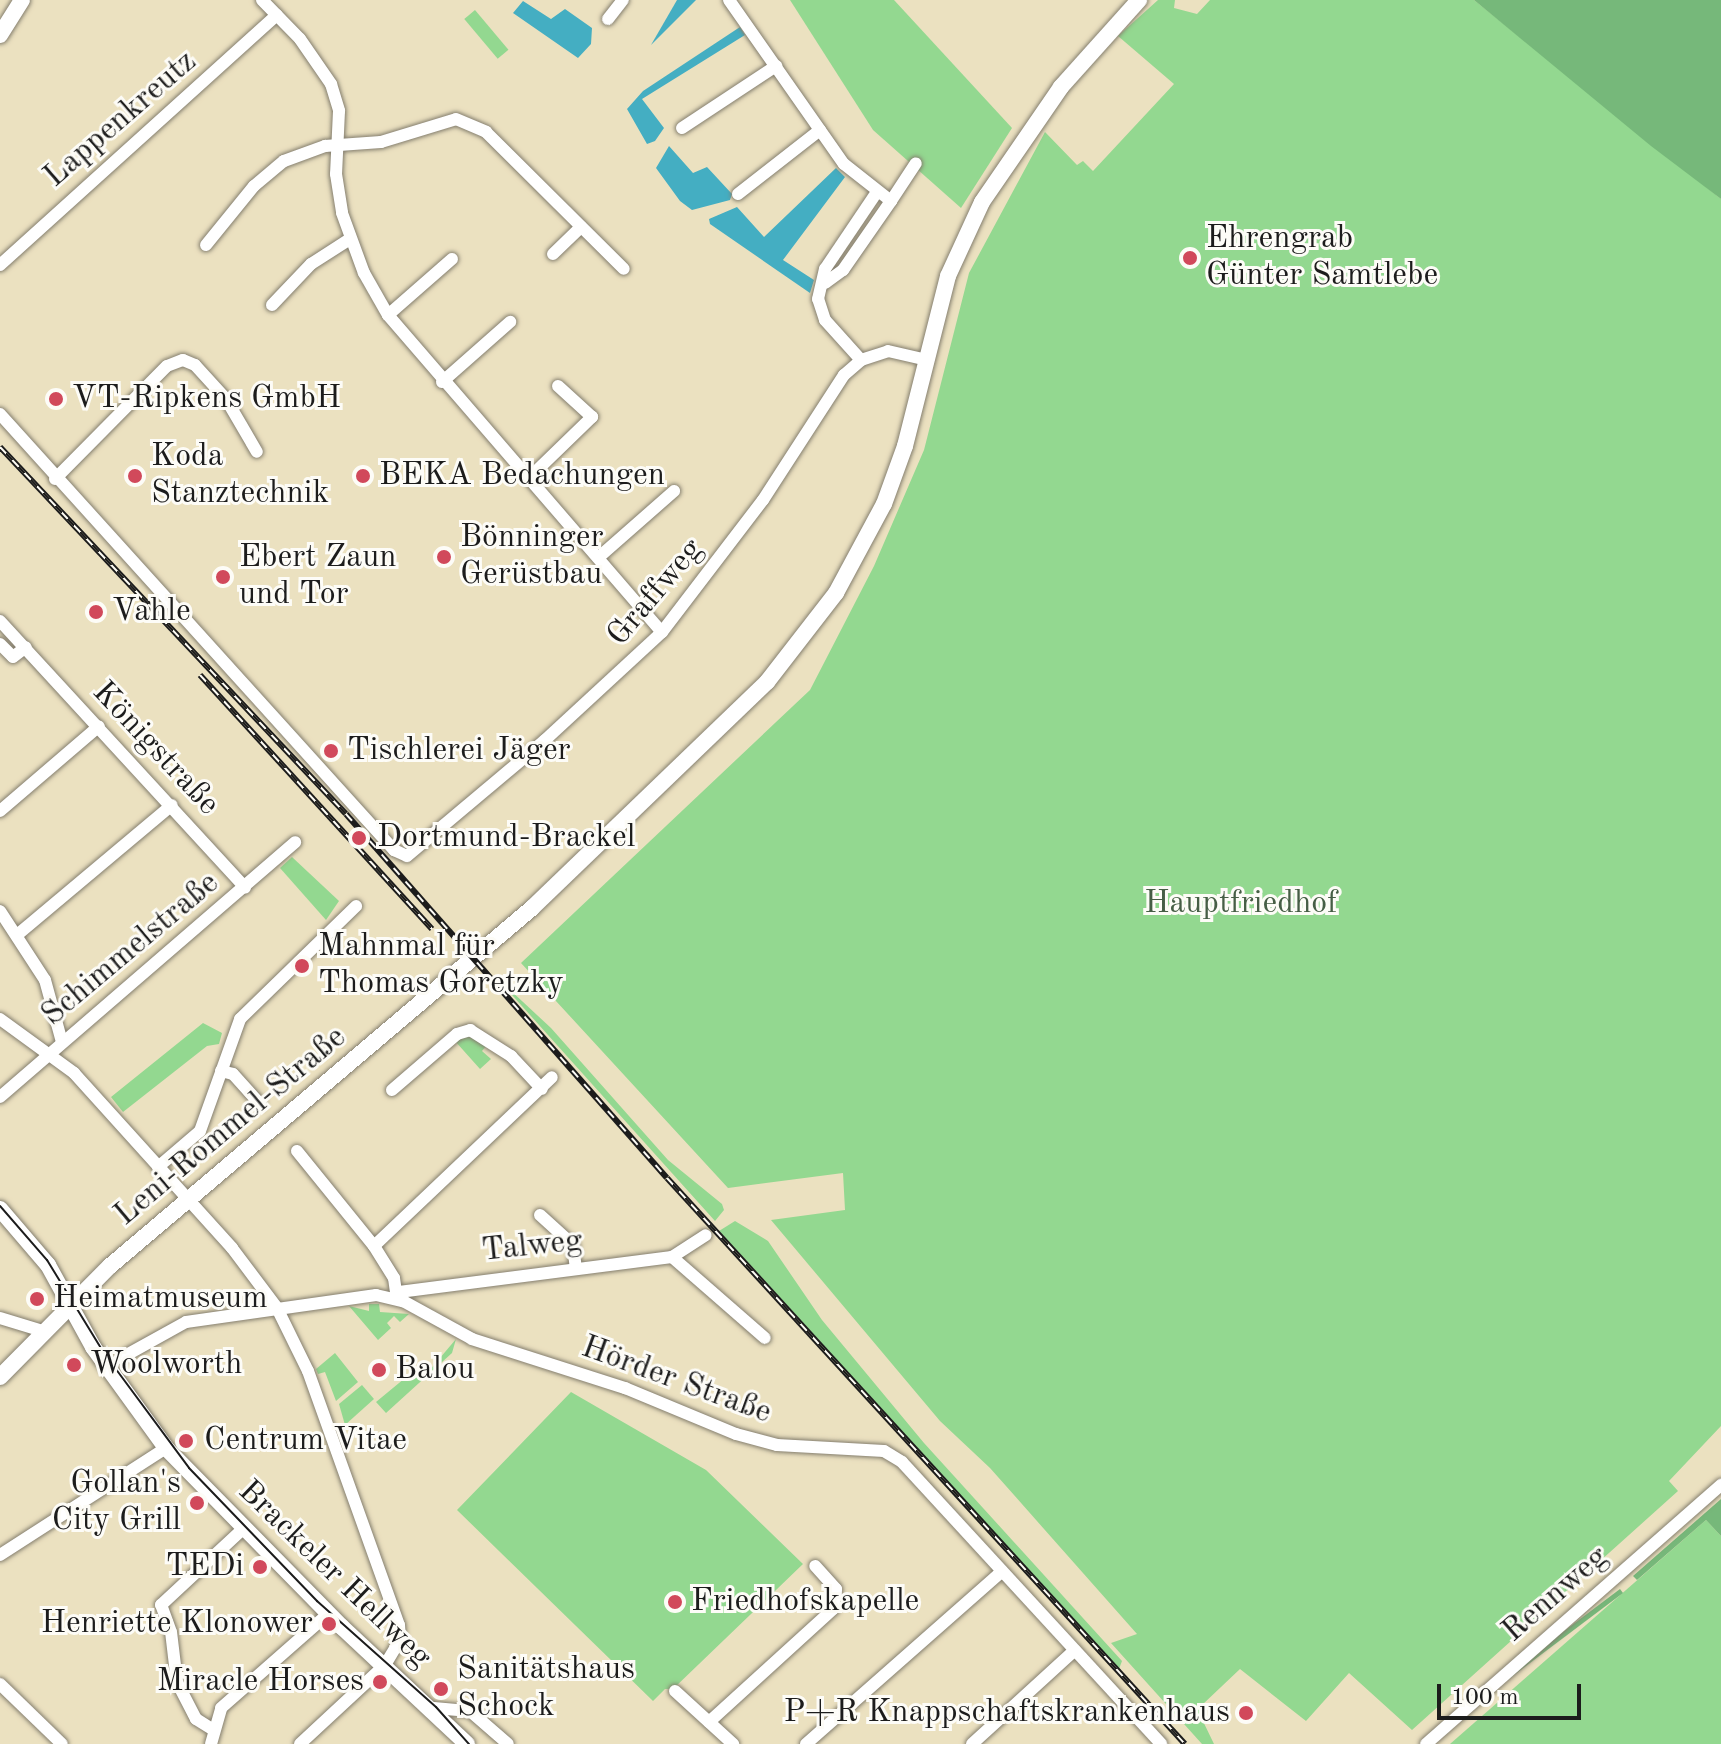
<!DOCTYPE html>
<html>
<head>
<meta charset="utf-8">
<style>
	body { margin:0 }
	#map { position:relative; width:1721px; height:1744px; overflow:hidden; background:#ebe1c0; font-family:"Old Standard TT",serif }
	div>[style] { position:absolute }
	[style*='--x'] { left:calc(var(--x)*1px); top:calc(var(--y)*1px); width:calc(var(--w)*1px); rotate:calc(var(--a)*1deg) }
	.green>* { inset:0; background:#93d890; transform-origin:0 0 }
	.forest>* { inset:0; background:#76b87a; transform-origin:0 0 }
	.water>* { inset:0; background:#44aec2 }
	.roads { filter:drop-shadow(0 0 2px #847e6e) drop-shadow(0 0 2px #847e6e) }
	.minor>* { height:12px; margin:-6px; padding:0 6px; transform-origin:6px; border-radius:6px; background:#fff }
	.major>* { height:16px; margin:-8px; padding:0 8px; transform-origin:8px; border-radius:8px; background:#fff }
	.tram>* { height:2px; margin:-1px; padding:0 1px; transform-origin:1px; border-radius:1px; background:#1c1c1c }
	.rail>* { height:6px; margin-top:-3px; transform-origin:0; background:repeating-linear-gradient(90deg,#fdfcf7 0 9px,#1c1c1c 0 18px); box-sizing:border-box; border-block:2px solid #1c1c1c }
	.dots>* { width:22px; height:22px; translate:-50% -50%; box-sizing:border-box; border:4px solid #fdfcf7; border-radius:50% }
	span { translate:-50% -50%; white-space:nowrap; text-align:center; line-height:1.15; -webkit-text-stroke:6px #fdfcf7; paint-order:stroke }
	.street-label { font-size:32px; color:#1c1c1c }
	.poi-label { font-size:32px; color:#1c1c1c }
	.left { translate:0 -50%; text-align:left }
	.right { translate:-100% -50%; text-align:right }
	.park-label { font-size:32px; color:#465e45 }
	.scale { position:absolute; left:1437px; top:1684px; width:144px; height:36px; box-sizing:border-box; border:4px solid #1c1c1c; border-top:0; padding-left:10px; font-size:24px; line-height:28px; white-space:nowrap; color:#1c1c1c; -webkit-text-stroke:6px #fdfcf7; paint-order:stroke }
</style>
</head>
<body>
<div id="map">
	<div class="green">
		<i style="clip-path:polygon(790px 0,894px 0,1012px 128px,961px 208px,873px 130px)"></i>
		<i style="clip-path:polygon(1158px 0,1175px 0,1174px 8px,1197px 14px,1210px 0,1474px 0,1721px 199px,1721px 1426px,1669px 1481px,1678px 1491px,1412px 1730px,1349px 1673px,1306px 1721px,1240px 1669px,1202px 1705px,1205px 1710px,1200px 1715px,1214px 1744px,1202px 1744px,1111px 1643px,1137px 1634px,990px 1468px,940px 1421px,771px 1220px,845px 1210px,843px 1173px,728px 1188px,521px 963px,810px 690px,874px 566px,924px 450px,969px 273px,1045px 132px,1077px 165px,1083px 161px,1093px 171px,1174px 84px,1118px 36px)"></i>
		<i style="left:475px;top:10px;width:52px;height:14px;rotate:50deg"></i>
		<i style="clip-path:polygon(292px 857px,339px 901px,326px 920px,280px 868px)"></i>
		<i style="clip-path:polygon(495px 976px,551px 1028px,668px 1160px,722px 1204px,724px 1210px,715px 1221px)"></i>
		<i style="clip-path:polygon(203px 1023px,222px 1033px,219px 1044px,207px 1046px,123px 1112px,111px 1097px)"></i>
		<i style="clip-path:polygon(463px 1034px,487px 1045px,482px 1051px,491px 1059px,480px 1069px,455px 1041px)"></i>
		<i style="clip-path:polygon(735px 1221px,768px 1241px,822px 1320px,924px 1443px,1122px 1661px,1119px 1669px,719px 1231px)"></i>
		<i style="clip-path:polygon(369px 1304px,379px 1304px,380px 1312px,409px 1314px,400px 1322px,394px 1316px,387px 1323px,391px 1328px,378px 1340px,349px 1306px,369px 1311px)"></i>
		<i style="clip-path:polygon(456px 1339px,452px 1353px,386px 1413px,376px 1402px,422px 1364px,429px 1371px)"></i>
		<i style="clip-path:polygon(335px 1353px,358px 1382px,336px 1401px,325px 1372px,318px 1374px,316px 1369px)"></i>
		<i style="clip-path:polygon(362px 1385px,374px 1399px,345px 1425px,339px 1404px)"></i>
		<i style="clip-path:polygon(571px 1392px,706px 1470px,803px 1564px,673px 1689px,665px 1689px,653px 1701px,457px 1510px)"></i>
		<i style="clip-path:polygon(1706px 1520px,1721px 1536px,1721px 1744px,1450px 1744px)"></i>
	</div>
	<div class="forest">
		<i style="clip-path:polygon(1474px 0,1721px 0,1721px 199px,1651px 146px)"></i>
		<i style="clip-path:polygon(1721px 1499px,1721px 1536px,1706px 1520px,1637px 1580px,1633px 1576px)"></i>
		<i style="left:1620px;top:1589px;width:5px;height:235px;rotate:53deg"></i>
	</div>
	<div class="water">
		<i style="clip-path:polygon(677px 0,696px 0,651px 45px)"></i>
		<i style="clip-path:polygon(523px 1px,551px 19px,565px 9px,592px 28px,591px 44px,578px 58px,513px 13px)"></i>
		<i style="clip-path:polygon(740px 27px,745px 35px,642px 99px,664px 128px,655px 141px,647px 144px,627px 109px,643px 91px)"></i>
		<i style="clip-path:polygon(669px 146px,693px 173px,707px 167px,732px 194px,730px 200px,692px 210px,680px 201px,656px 168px)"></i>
		<i style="clip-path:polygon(836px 168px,845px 177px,783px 260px,814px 280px,810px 293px,710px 224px,709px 219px,737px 207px,764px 237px)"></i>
	</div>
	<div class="roads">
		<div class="minor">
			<i style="--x:262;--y:0;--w:54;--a:45.7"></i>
			<i style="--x:300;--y:39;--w:55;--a:55.4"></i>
			<i style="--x:331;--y:84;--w:28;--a:73"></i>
			<i style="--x:339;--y:111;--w:63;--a:92.7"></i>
			<i style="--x:336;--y:174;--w:39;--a:81"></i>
			<i style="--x:342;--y:213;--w:64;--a:69.9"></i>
			<i style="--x:364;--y:273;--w:48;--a:60.3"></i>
			<i style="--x:388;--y:315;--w:419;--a:49.2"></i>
			<i style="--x:729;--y:0;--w:200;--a:55"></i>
			<i style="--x:844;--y:164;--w:60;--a:38.2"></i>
			<i style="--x:891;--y:201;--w:84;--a:124.8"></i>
			<i style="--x:843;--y:270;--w:22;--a:144"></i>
			<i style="--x:608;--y:19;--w:24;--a:-52"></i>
			<i style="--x:682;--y:128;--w:113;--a:-33.4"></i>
			<i style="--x:738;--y:194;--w:104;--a:-38"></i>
			<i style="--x:891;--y:201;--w:45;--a:-56.7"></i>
			<i style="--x:206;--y:245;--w:76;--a:-50.9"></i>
			<i style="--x:254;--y:186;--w:39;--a:-40"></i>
			<i style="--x:284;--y:161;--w:44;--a:-20.1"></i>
			<i style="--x:325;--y:146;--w:56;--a:-4.1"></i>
			<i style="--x:381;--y:142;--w:78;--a:-17"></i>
			<i style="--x:456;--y:119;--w:33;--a:23"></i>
			<i style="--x:486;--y:132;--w:194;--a:44.8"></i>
			<i style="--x:553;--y:254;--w:39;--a:-44"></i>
			<i style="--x:0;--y:265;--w:373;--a:-42.1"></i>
			<i style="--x:272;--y:305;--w:57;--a:-46.4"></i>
			<i style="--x:311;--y:264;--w:46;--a:-32.7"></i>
			<i style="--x:388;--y:315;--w:85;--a:-41.2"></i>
			<i style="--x:861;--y:360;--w:54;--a:-132"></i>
			<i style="--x:825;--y:320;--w:22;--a:-108"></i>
			<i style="--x:818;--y:299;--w:31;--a:-77"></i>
			<i style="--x:825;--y:269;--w:93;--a:-56"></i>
			<i style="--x:442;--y:382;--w:91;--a:-41.4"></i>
			<i style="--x:0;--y:414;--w:588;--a:47.9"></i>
			<i style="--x:394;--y:850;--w:14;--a:25"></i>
			<i style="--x:407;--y:856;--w:180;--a:-40"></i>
			<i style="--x:545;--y:740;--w:159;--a:-42.7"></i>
			<i style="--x:662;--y:632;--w:166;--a:-52.6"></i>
			<i style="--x:763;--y:500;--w:149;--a:-57.1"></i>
			<i style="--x:844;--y:375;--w:23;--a:-41"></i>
			<i style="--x:861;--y:360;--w:28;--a:-18"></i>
			<i style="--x:888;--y:351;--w:39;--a:13"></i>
			<i style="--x:529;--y:478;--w:88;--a:-44.1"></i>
			<i style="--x:592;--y:417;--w:46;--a:-137.6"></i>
			<i style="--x:55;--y:479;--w:159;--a:-45.3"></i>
			<i style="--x:167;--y:366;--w:17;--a:-21"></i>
			<i style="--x:183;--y:360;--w:13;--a:23"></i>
			<i style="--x:195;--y:365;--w:46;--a:47.6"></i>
			<i style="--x:226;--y:399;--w:61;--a:59.7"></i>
			<i style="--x:599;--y:557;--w:100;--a:-41.3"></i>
			<i style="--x:0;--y:621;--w:362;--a:47.4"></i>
			<i style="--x:0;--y:644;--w:18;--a:45"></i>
			<i style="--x:13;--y:657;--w:16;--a:-38"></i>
			<i style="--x:0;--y:811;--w:130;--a:-40.6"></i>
			<i style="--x:0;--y:911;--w:82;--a:56.9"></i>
			<i style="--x:45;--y:980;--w:64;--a:74.7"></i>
			<i style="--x:17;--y:935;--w:202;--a:-40"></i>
			<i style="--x:0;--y:1019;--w:92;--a:36.1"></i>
			<i style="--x:74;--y:1073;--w:236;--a:47.9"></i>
			<i style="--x:232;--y:1248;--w:75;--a:53.1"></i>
			<i style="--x:277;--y:1308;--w:70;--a:63.8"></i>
			<i style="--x:308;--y:1371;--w:270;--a:70.3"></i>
			<i style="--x:399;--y:1625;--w:15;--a:86"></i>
			<i style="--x:400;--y:1640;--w:29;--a:121"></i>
			<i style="--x:385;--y:1665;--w:116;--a:137.1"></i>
			<i style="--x:221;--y:1071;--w:12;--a:14"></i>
			<i style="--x:233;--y:1074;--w:40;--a:48"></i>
			<i style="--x:392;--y:1090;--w:86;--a:-40.7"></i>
			<i style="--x:457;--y:1034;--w:14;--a:-17"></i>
			<i style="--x:470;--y:1030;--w:49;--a:32.4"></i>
			<i style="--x:511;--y:1056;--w:45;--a:46.8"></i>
			<i style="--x:0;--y:1097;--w:390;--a:-40.8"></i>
			<i style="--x:297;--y:1151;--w:122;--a:51"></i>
			<i style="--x:374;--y:1246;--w:38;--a:58"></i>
			<i style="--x:394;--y:1278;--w:21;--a:82"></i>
			<i style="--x:158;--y:1167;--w:55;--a:-40.6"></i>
			<i style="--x:200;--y:1131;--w:119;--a:-70.3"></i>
			<i style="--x:240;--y:1019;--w:162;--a:-44.2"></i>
			<i style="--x:540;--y:1215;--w:45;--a:42.3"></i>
			<i style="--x:573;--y:1245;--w:23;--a:83"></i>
			<i style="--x:374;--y:1246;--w:245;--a:-43.5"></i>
			<i style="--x:672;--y:1257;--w:123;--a:41.1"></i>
			<i style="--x:399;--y:1292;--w:275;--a:-7.3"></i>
			<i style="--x:672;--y:1257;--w:40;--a:-32.9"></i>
			<i style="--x:0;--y:1318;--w:48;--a:16.9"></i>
			<i style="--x:121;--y:1358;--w:74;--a:-29"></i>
			<i style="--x:186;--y:1322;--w:192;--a:-8.1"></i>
			<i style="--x:376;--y:1295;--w:28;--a:13"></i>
			<i style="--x:403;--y:1301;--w:79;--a:28.8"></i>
			<i style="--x:472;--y:1339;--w:161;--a:17.8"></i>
			<i style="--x:625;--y:1388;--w:120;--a:22.5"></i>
			<i style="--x:736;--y:1434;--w:42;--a:15"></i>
			<i style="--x:777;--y:1445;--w:107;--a:3.2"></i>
			<i style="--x:884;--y:1451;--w:21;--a:31"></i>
			<i style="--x:902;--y:1462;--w:383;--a:47.4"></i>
			<i style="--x:0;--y:1555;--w:197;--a:-32.8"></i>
			<i style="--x:0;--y:1684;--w:86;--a:44.1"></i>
			<i style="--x:675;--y:1691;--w:79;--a:42.4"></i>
			<i style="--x:434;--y:1708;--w:36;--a:5"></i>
			<i style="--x:470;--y:1711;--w:50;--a:41"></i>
			<i style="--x:709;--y:1722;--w:168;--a:-42.3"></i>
			<i style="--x:833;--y:1609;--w:20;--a:-81"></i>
			<i style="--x:836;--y:1589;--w:31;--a:-132"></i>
			<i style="--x:212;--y:1729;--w:19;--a:-148"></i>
			<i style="--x:196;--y:1719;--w:42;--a:-117.2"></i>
			<i style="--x:177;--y:1682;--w:50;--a:-96.8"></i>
			<i style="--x:171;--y:1632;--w:29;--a:-110"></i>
			<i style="--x:161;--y:1605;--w:113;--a:-42.9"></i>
			<i style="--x:211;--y:1744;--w:37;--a:-74"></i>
			<i style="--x:221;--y:1708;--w:142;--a:-41.3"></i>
			<i style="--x:806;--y:1744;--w:261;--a:-41.4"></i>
			<i style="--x:972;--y:1744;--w:139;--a:-42.4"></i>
			<i style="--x:1426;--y:1744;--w:393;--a:-41.3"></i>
		</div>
		<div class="major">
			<i style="--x:0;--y:35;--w:41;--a:-57.8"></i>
			<i style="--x:0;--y:1209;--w:74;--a:49.4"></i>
			<i style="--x:48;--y:1265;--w:94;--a:61.2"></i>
			<i style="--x:93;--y:1347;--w:125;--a:54.1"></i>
			<i style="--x:166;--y:1448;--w:251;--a:45.5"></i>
			<i style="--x:342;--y:1627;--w:171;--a:43.1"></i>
			<i style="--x:0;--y:1377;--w:156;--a:-45.3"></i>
			<i style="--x:110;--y:1266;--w:553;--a:-40.31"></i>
			<i style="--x:532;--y:908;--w:326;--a:-43.9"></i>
			<i style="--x:767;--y:682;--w:113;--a:-52.2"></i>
			<i style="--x:836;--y:593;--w:101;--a:-61.7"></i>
			<i style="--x:884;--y:504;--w:62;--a:-70.1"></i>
			<i style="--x:905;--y:446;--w:175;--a:-75.8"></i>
			<i style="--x:948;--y:276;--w:81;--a:-65.3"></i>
			<i style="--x:982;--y:202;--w:140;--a:-55.5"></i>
			<i style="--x:1061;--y:87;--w:117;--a:-48.1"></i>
		</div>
	</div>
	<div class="tram">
		<i style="--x:0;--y:1206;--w:72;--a:49"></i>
		<i style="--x:47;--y:1260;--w:109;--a:58.5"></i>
		<i style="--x:104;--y:1353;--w:143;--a:53.5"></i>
		<i style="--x:189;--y:1468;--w:185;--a:46.1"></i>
		<i style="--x:317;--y:1601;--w:159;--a:41.7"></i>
		<i style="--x:436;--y:1707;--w:50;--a:48.3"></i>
	</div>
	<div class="rail">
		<i style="--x:0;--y:447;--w:504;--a:46.69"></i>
		<i style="--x:346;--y:814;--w:485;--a:48.6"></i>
		<i style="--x:667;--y:1178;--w:767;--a:47.54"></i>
		<i style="--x:200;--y:675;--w:344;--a:47.6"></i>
	</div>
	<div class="dots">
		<i style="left:1190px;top:258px;background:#d1495b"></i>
		<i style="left:56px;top:399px;background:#d1495b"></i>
		<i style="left:135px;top:476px;background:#d1495b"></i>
		<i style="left:363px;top:476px;background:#d1495b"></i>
		<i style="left:444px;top:557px;background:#d1495b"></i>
		<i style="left:223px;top:577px;background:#d1495b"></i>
		<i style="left:96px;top:612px;background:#d1495b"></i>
		<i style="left:331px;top:751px;background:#d1495b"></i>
		<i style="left:359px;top:838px;background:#d1495b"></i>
		<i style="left:302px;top:966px;background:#d1495b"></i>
		<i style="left:37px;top:1299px;background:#d1495b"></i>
		<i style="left:74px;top:1365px;background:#d1495b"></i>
		<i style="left:379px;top:1370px;background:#d1495b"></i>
		<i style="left:186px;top:1441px;background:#d1495b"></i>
		<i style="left:197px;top:1503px;background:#d1495b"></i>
		<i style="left:260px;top:1567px;background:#d1495b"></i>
		<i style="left:675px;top:1602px;background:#d1495b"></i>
		<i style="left:329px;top:1624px;background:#d1495b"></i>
		<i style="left:380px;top:1682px;background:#d1495b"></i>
		<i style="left:441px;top:1689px;background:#d1495b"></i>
		<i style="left:1246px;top:1713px;background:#d1495b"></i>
	</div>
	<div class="street-label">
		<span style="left:121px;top:120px;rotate:-41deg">Lappenkreutz</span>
		<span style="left:656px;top:593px;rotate:-50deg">Graffweg</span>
		<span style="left:155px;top:749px;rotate:47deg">Königstraße</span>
		<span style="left:131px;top:950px;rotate:-40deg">Schimmelstraße</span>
		<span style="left:231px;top:1127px;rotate:-40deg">Leni-Rommel-Straße</span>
		<span style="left:532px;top:1247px;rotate:-6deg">Talweg</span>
		<span style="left:676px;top:1381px;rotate:20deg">Hörder Straße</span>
		<span style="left:334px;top:1575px;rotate:44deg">Brackeler Hellweg</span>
		<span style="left:1556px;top:1595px;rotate:-41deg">Rennweg</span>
	</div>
	<div class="poi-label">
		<span class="left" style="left:1206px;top:258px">Ehrengrab<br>Günter Samtlebe</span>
		<span class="left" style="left:72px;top:399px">VT-Ripkens GmbH</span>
		<span class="left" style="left:151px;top:476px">Koda<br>Stanztechnik</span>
		<span class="left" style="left:379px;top:476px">BEKA Bedachungen</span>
		<span class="left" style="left:460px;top:557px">Bönninger<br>Gerüstbau</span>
		<span class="left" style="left:239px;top:577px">Ebert Zaun<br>und Tor</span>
		<span class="left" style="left:112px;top:612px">Vahle</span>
		<span class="left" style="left:347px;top:751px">Tischlerei Jäger</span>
		<span class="left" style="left:377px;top:838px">Dortmund-Brackel</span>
		<span class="left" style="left:318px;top:966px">Mahnmal für<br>Thomas Goretzky</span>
		<span class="left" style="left:53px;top:1299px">Heimatmuseum</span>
		<span class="left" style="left:90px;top:1365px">Woolworth</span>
		<span class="left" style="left:395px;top:1370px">Balou</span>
		<span class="left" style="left:204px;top:1441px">Centrum Vitae</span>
		<span class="right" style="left:181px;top:1503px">Gollan's<br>City Grill</span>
		<span class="right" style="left:244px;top:1567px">TEDi</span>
		<span class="left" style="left:691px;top:1602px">Friedhofskapelle</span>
		<span class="right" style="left:313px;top:1624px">Henriette Klonower</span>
		<span class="left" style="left:457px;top:1689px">Sanitätshaus<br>Schock</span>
		<span class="right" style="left:364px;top:1682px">Miracle Horses</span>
		<span class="right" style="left:1230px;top:1713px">P+R Knappschaftskrankenhaus</span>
	</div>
	<div class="park-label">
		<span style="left:1241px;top:904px">Hauptfriedhof</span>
	</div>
	<div class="scale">100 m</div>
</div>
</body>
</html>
